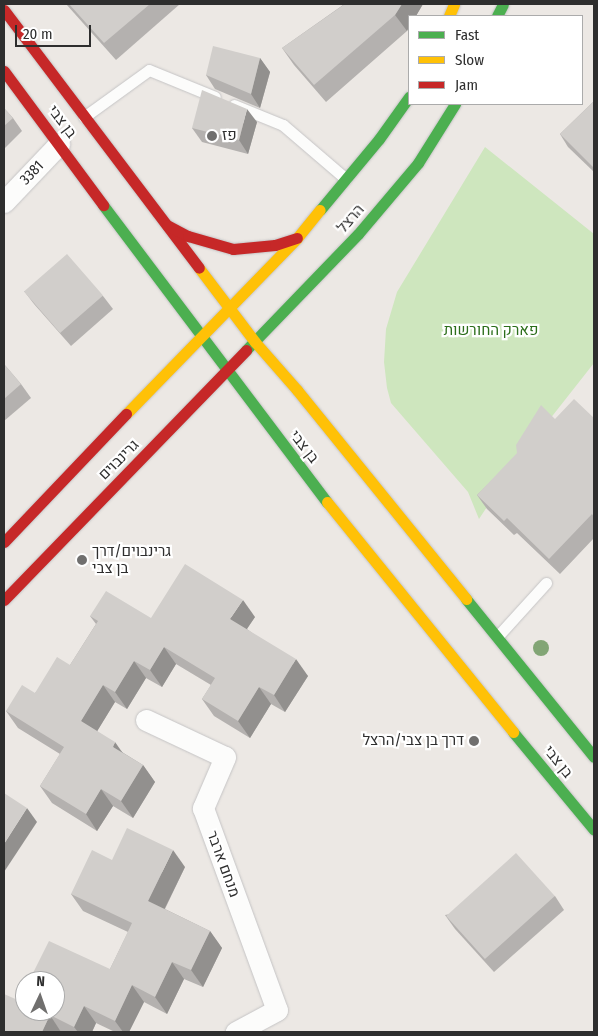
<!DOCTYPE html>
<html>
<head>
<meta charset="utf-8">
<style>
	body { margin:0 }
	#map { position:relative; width:598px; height:1036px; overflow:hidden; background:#ece8e4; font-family:"Fira Sans Condensed",Heebo,sans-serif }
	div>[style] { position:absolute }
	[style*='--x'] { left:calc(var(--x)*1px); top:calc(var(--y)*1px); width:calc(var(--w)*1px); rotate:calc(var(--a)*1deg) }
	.green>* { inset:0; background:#cee6be }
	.roads { filter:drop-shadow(0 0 1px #c5c4c5) drop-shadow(0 0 1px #c5c4c5) }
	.lane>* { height:11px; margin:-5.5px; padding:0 5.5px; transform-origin:5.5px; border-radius:5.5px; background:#fcfcfb }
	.street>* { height:21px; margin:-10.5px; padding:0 10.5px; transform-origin:10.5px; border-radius:10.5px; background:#fcfcfb }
	.fast>* { height:11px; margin:-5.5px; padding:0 5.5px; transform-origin:5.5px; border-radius:5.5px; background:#4caf50 }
	.slow>* { height:11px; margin:-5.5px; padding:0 5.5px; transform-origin:5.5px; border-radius:5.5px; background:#ffc107 }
	.jam>* { height:11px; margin:-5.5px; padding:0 5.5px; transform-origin:5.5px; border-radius:5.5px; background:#c62828 }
	.trees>* { width:16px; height:16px; margin:-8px; border-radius:50%; background:#82a575 }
	.wall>* { inset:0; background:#b4b1af }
	.shaded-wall>* { inset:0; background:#92908e }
	.building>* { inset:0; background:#d1cecb; transform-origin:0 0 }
	.dots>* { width:14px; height:14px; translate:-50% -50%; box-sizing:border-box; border:2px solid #fff; border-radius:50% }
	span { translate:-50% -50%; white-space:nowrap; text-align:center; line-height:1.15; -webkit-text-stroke:4.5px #fff; paint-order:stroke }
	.street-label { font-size:15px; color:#2e2e2e }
	.poi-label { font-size:15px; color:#2e2e2e }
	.left { translate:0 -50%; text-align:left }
	.right { translate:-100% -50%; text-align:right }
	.park-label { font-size:15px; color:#2c6e1b }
	.frame { position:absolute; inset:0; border:5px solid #2e2e2e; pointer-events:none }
	.legend { position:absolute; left:408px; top:15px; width:175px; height:90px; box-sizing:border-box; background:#fff; border:1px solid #ababab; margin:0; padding:6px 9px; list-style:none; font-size:15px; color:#2e2e2e }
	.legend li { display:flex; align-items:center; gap:10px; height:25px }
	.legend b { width:25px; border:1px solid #ababab }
	.north { position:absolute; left:15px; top:971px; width:50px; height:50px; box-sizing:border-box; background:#fff; border:1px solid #ababab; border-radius:50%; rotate:3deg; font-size:14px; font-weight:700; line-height:20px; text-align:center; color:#2e2e2e }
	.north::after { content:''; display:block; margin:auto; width:18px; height:22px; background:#706f6e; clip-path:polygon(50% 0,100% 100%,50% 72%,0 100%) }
	.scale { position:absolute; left:15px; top:25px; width:76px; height:22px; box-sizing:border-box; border:2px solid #2e2e2e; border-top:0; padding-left:6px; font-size:15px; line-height:18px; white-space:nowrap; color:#2e2e2e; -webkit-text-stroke:4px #fff; paint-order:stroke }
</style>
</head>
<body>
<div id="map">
	<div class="green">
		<i style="clip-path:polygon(485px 147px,594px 234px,594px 363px,520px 457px,479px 519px,468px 492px,391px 403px,387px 388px,384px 362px,386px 329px,397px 292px)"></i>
	</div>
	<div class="roads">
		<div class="lane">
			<i style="--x:234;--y:105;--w:53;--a:22.2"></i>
			<i style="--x:283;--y:125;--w:83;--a:40.6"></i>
			<i style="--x:84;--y:117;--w:80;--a:-35.9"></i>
			<i style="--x:149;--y:70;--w:71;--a:22.2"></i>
			<i style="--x:497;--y:637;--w:73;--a:-47.8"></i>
		</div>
		<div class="street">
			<i style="--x:4;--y:202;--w:80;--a:-46.5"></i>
			<i style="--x:146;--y:720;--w:87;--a:25.1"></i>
			<i style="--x:225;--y:757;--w:56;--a:113.3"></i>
			<i style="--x:203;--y:808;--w:215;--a:69.9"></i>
			<i style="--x:277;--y:1010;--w:47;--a:151.8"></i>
		</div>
		<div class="fast">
			<i style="--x:497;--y:16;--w:13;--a:-63"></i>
			<i style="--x:103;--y:205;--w:372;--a:53"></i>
			<i style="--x:320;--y:210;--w:92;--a:-50.3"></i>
			<i style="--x:379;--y:139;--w:52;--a:-54.5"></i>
			<i style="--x:246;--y:350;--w:161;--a:-46"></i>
			<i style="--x:358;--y:234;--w:93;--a:-49.8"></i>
			<i style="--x:418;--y:163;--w:70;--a:-57.9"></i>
			<i style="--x:466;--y:599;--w:203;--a:51"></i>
			<i style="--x:513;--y:732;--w:127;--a:50.4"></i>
		</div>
		<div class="slow">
			<i style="--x:449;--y:16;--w:13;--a:-67"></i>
			<i style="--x:199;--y:268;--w:93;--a:52.9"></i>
			<i style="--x:255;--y:342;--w:64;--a:48.8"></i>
			<i style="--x:297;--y:390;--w:269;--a:51"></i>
			<i style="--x:126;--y:414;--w:245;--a:-45.8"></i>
			<i style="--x:297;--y:238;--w:36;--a:-51"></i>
			<i style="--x:327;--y:502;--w:296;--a:51"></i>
		</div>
		<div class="jam">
			<i style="--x:4;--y:10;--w:323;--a:52.9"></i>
			<i style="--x:4;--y:71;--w:167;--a:53.5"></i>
			<i style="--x:167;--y:225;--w:24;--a:28"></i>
			<i style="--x:188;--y:236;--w:47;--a:16.1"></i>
			<i style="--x:233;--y:249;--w:42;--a:-5.4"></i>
			<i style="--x:275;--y:245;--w:23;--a:-18"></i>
			<i style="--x:4;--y:542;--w:177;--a:-46.4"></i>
			<i style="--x:4;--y:600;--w:348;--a:-45.9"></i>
		</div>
	</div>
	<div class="trees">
		<i style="left:541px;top:648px"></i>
	</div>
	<div class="wall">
		<i style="clip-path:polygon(66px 4px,180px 4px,116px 60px)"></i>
		<i style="clip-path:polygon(342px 4px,423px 4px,407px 31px,326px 102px,294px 65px,282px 48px,343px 5px)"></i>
		<i style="clip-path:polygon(260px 58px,270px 72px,260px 108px,215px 89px,206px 75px)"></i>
		<i style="clip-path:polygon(594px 101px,594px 172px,568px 147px,560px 134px)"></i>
		<i style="clip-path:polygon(4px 108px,13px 118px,22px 131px,4px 149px)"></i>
		<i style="clip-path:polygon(257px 122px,248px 154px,202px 142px,192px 128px)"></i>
		<i style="clip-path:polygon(24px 291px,103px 296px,113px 309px,71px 346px,34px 304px)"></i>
		<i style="clip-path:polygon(4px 364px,21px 384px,31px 398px,4px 421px)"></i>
		<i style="clip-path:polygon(594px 418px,594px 538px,560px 574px,517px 533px,514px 535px,487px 509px,477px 495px,555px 419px)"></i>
		<i style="clip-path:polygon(90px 616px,151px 618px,255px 617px,247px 629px,308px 676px,285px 712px,271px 704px,250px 738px,214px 716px,202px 699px,211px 685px,176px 664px,162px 687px,146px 678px,127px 709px,115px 702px,97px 731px,122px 752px,143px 765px,155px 782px,133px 818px,113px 806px,97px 831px,52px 803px,40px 786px,60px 754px,18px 728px,6px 711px,35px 693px,70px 665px,96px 624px)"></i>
		<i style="clip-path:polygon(185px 867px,165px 909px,210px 931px,222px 948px,203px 987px,184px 979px,167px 1014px,144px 1002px,129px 1032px,115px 1032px,96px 1023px,92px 1032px,4px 1032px,20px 1001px,110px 969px,128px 932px,83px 911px,71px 894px)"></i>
		<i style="clip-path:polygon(555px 896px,564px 910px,494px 972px,455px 929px,445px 915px)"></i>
	</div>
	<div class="shaded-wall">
		<i style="clip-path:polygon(402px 4px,423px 4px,416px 16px,409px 16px,409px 27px,407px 31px,395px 15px)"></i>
		<i style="clip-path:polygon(260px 58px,270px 72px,260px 108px,251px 94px)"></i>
		<i style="clip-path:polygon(247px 109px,257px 122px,248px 154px,239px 140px)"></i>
		<i style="clip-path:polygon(243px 600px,255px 617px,242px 636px,230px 619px)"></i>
		<i style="clip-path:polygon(164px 647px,176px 664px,162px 687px,150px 670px)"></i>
		<i style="clip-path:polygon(296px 659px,308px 676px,285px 712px,274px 695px)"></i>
		<i style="clip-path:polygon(134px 661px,146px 678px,127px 709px,115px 692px)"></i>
		<i style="clip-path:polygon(103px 685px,115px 702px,93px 738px,81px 721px)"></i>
		<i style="clip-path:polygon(259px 687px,271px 704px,250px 738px,238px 721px)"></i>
		<i style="clip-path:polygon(115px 742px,127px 759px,113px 747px)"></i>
		<i style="clip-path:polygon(143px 765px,155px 782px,133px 818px,121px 801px)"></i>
		<i style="clip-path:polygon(101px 789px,113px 806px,97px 831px,86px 814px)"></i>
		<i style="clip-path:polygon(27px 808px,37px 822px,4px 872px,4px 844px)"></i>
		<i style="clip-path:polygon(173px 850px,185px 867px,160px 918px,148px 901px)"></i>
		<i style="clip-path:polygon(210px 931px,222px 948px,203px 987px,191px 970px)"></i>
		<i style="clip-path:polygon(172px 962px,184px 979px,167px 1014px,155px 997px)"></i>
		<i style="clip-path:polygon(132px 985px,144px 1002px,129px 1032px,123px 1032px,115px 1021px)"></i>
		<i style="clip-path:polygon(84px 1006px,96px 1023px,92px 1032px,78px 1032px,74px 1027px)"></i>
		<i style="clip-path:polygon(50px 1015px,61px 1032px,42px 1032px)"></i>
	</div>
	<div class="building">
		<i style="clip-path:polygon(69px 4px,150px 4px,104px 43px)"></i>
		<i style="clip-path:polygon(345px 4px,402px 4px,395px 15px,314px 85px,282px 48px)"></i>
		<i style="clip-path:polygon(213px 46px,260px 58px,251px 94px,206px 75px)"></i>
		<i style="clip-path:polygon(202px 90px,247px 109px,239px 140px,192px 128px)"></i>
		<i style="clip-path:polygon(594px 101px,594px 168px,560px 134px)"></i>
		<i style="clip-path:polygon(4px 108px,13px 118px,4px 126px)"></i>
		<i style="left:67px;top:254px;width:55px;height:57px;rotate:49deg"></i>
		<i style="clip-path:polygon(4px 364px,21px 384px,4px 399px)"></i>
		<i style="clip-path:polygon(574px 399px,594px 418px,594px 517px,592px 514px,549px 559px,507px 518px,504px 521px,477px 495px,517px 453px,516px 445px,541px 405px,555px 419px)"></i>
		<i style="clip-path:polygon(185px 564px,243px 600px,230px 619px,296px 659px,274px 695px,259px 687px,238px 721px,202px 699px,215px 678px,164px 647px,150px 670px,134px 661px,115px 692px,103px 685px,81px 721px,115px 742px,113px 747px,143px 765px,121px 801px,101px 789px,86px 814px,40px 786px,64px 747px,6px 711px,22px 685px,35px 693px,57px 657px,70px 665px,98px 621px,90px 616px,106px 591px,151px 618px)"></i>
		<i style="clip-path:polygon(4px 793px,27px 808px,4px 844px)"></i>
		<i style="clip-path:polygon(127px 828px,173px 850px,148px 901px,210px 931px,191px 970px,172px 962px,155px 997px,132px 985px,115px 1021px,84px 1006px,74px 1027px,50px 1015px,42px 1032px,4px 1032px,4px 994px,20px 1001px,25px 990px,25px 1011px,55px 1011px,55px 981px,29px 981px,49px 941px,110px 969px,132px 923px,71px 894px,92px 850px,112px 860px)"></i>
		<i style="left:516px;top:853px;width:58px;height:94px;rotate:48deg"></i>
	</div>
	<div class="dots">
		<i style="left:212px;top:136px;background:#706f6e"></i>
		<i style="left:82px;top:560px;background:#706f6e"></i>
		<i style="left:474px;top:741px;background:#706f6e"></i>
	</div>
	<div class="street-label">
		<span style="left:62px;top:122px;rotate:53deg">בן צבי</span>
		<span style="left:32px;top:173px;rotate:-46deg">3381</span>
		<span style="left:351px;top:219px;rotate:-49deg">הרצל</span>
		<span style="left:304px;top:447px;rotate:52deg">בן צבי</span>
		<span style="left:119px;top:460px;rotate:-45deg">גרינבוים</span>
		<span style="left:558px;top:762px;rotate:51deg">בן צבי</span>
		<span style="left:223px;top:864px;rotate:70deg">מנחם ארבר</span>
	</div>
	<div class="poi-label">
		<span class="left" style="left:222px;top:136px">פז</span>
		<span class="left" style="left:92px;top:560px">גרינבוים/דרך<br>בן צבי</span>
		<span class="right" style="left:464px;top:741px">דרך בן צבי/הרצל</span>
	</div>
	<div class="park-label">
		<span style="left:491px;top:331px">פארק החורשות</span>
	</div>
	<div class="frame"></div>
	<ul class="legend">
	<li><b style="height:6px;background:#4caf50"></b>Fast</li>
	<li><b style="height:6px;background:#ffc107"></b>Slow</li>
	<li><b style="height:6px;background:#c62828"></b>Jam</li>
	</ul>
	<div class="north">N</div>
	<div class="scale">20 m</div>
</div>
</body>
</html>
